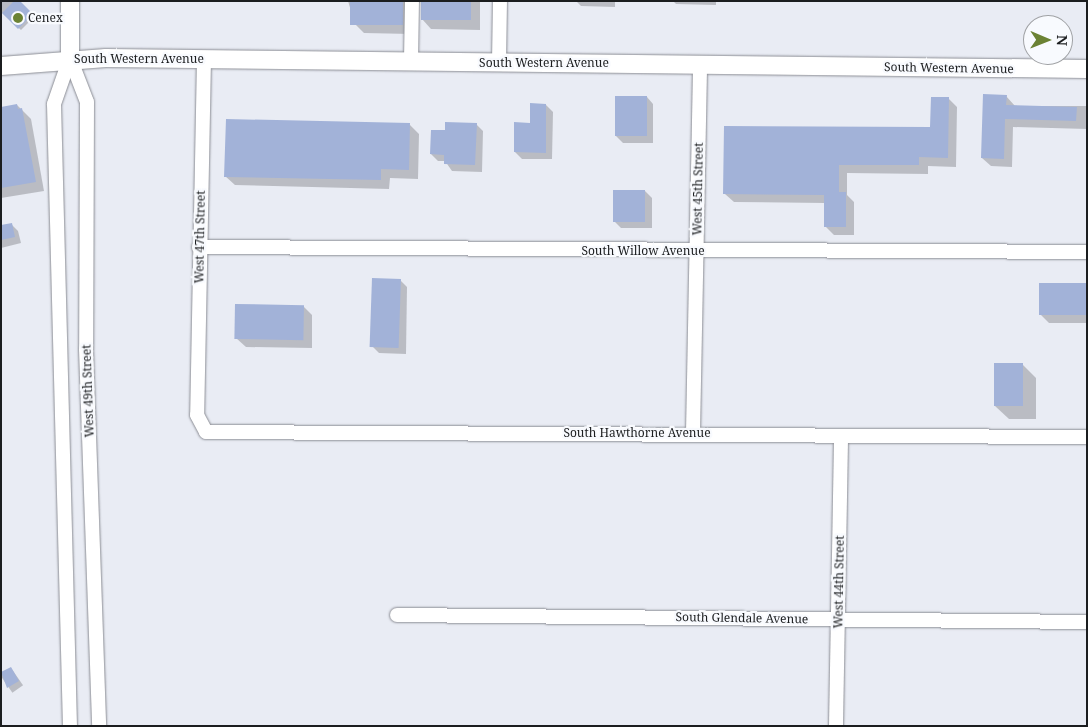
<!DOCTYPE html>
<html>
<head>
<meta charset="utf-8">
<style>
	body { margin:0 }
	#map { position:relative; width:1088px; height:727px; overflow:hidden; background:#e9ecf4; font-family:"Noto Serif",serif }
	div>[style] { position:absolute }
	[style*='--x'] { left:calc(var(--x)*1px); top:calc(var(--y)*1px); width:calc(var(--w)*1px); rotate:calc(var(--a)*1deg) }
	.shadow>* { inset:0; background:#0003; transform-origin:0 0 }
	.building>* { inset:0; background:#a2b2d8; transform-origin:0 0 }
	.roads { filter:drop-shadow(0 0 1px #8b8d94) drop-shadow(0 0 1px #8b8d94) }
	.minor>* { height:14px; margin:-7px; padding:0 7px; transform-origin:7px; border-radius:7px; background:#fff }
	.major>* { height:18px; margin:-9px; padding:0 9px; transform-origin:9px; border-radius:9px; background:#fff }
	.dots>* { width:14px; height:14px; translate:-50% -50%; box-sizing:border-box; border:2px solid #f8fafe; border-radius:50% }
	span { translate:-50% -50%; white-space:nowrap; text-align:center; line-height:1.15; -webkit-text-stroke:4.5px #f8fafe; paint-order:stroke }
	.poi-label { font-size:12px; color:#1b1d1f }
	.left { translate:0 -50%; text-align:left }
	.street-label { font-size:12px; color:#1b1d1f }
	.frame { position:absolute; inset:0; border:2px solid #1b1d1f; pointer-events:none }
	.north { position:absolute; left:1023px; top:15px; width:50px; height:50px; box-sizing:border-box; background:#f8fafe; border:1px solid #a0a2a5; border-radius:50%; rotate:91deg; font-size:14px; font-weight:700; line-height:20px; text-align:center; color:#1b1d1f }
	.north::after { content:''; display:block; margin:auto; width:18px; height:22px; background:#6b8234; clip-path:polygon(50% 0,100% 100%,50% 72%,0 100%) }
</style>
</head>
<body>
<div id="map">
	<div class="shadow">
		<i style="clip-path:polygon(1px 1px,18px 1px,34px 17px,21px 30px,1px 12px)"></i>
		<i style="clip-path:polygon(348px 1px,421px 1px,412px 10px,411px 34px,364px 33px,355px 24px)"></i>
		<i style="clip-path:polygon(421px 1px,480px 1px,480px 30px,431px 29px,422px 19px)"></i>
		<i style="clip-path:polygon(576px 1px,615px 1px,615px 7px,581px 6px)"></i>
		<i style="clip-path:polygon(673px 1px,716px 1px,716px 5px,676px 4px)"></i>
		<i style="clip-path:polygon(1006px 96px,1015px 106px,1087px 106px,1087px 129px,1013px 127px,1012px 167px,991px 166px,982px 158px)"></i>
		<i style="clip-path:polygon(647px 97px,653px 104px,653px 143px,623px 143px,616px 136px)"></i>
		<i style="clip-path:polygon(948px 98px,957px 107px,956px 167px,928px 166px,928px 174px,847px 173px,847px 195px,854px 202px,854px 235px,834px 235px,825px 226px,825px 203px,734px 202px,725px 194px,931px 129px)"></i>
		<i style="clip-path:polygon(17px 105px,31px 119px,44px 191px,1px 198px,1px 108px)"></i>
		<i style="clip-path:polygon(546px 105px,553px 112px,552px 159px,522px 159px,515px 152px)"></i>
		<i style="clip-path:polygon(227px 121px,410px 125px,419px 134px,418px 179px,390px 178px,389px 189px,235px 185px,225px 176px)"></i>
		<i style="clip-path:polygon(476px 124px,483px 131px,482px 172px,452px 171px,445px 161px,438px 161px,431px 154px,446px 132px)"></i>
		<i style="clip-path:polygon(645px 191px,652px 198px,652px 228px,621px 228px,614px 221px)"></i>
		<i style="clip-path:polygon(11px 224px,18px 231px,21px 243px,1px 248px,1px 227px)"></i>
		<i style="clip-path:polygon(400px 280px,407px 287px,406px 354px,379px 353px,372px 346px)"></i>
		<i style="clip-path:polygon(1087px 285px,1087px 323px,1049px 323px,1040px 314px)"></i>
		<i style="clip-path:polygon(303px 306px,312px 315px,312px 348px,246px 347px,236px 338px)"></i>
		<i style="clip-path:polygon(1023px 365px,1036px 378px,1036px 419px,1009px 419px,995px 406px)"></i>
		<i style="left:11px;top:668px;width:21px;height:13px;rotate:55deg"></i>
	</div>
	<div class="building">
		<i style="clip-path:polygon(14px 1px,20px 1px,33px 14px,18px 29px,2px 13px)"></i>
		<i style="left:350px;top:1px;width:53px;height:24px"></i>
		<i style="left:421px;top:1px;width:50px;height:19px"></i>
		<i style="clip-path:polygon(983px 94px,1007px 95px,1006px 105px,1077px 107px,1076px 121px,1005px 119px,1004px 159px,981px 158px)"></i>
		<i style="left:615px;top:96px;width:32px;height:40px"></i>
		<i style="clip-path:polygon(931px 97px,949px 97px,948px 158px,919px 157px,919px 165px,839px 165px,839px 192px,846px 192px,846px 227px,824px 227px,824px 195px,723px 194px,724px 126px,930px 127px)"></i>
		<i style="clip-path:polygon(530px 103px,546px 104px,546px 153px,514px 152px,514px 122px,530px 123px)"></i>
		<i style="clip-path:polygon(17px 104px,18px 109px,22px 108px,36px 182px,1px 188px,1px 107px)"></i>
		<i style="clip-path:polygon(226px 119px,410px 123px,409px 170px,381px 169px,381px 180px,224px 177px)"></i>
		<i style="clip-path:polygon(445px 122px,477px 123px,475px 165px,444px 164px,444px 155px,430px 154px,431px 130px,445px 130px)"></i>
		<i style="left:613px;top:190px;width:32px;height:32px"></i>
		<i style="clip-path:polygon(12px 223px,15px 237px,1px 240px,1px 225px)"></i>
		<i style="left:372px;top:278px;width:29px;height:69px;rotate:2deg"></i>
		<i style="left:1039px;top:283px;width:48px;height:32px"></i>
		<i style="left:235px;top:304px;width:69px;height:35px;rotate:1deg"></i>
		<i style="left:994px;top:363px;width:29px;height:43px"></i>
		<i style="clip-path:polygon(11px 667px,19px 681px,7px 688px,1px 672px)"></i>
	</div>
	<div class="roads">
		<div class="minor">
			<i style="--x:70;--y:58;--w:47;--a:68.9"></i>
			<i style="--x:87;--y:102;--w:247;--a:90.2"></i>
			<i style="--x:86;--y:349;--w:377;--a:88"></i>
			<i style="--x:70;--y:58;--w:49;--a:109.2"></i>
			<i style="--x:54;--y:104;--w:622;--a:88.53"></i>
			<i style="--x:204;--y:59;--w:356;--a:91.1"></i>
			<i style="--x:197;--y:415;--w:19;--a:62"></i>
			<i style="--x:206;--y:432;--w:881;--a:0.33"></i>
			<i style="--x:411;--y:62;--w:61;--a:-89.1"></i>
			<i style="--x:499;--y:63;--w:62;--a:-89.1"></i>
			<i style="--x:199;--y:247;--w:888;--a:0.32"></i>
			<i style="--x:693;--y:433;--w:368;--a:-88.9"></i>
			<i style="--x:397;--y:615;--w:690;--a:0.58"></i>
			<i style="--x:836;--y:726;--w:288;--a:-89"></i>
		</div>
		<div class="major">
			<i style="--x:70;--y:58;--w:57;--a:-90"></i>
			<i style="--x:1;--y:66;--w:105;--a:-4.4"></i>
			<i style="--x:106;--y:58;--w:981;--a:0.64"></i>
		</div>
	</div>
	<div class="dots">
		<i style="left:18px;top:18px;background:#6b8234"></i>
	</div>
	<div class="poi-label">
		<span class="left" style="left:28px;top:18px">Cenex</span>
	</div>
	<div class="street-label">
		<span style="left:139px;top:59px">South Western Avenue</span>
		<span style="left:544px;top:63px">South Western Avenue</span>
		<span style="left:949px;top:68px;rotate:1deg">South Western Avenue</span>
		<span style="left:698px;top:189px;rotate:-89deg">West 45th Street</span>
		<span style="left:200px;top:237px;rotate:-89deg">West 47th Street</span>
		<span style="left:643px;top:251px">South Willow Avenue</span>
		<span style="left:88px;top:391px;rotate:-92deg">West 49th Street</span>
		<span style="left:637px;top:433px">South Hawthorne Avenue</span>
		<span style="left:839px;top:582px;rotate:-89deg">West 44th Street</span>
		<span style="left:742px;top:618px;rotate:1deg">South Glendale Avenue</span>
	</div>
	<div class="frame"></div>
	<div class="north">N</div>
</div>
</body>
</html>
